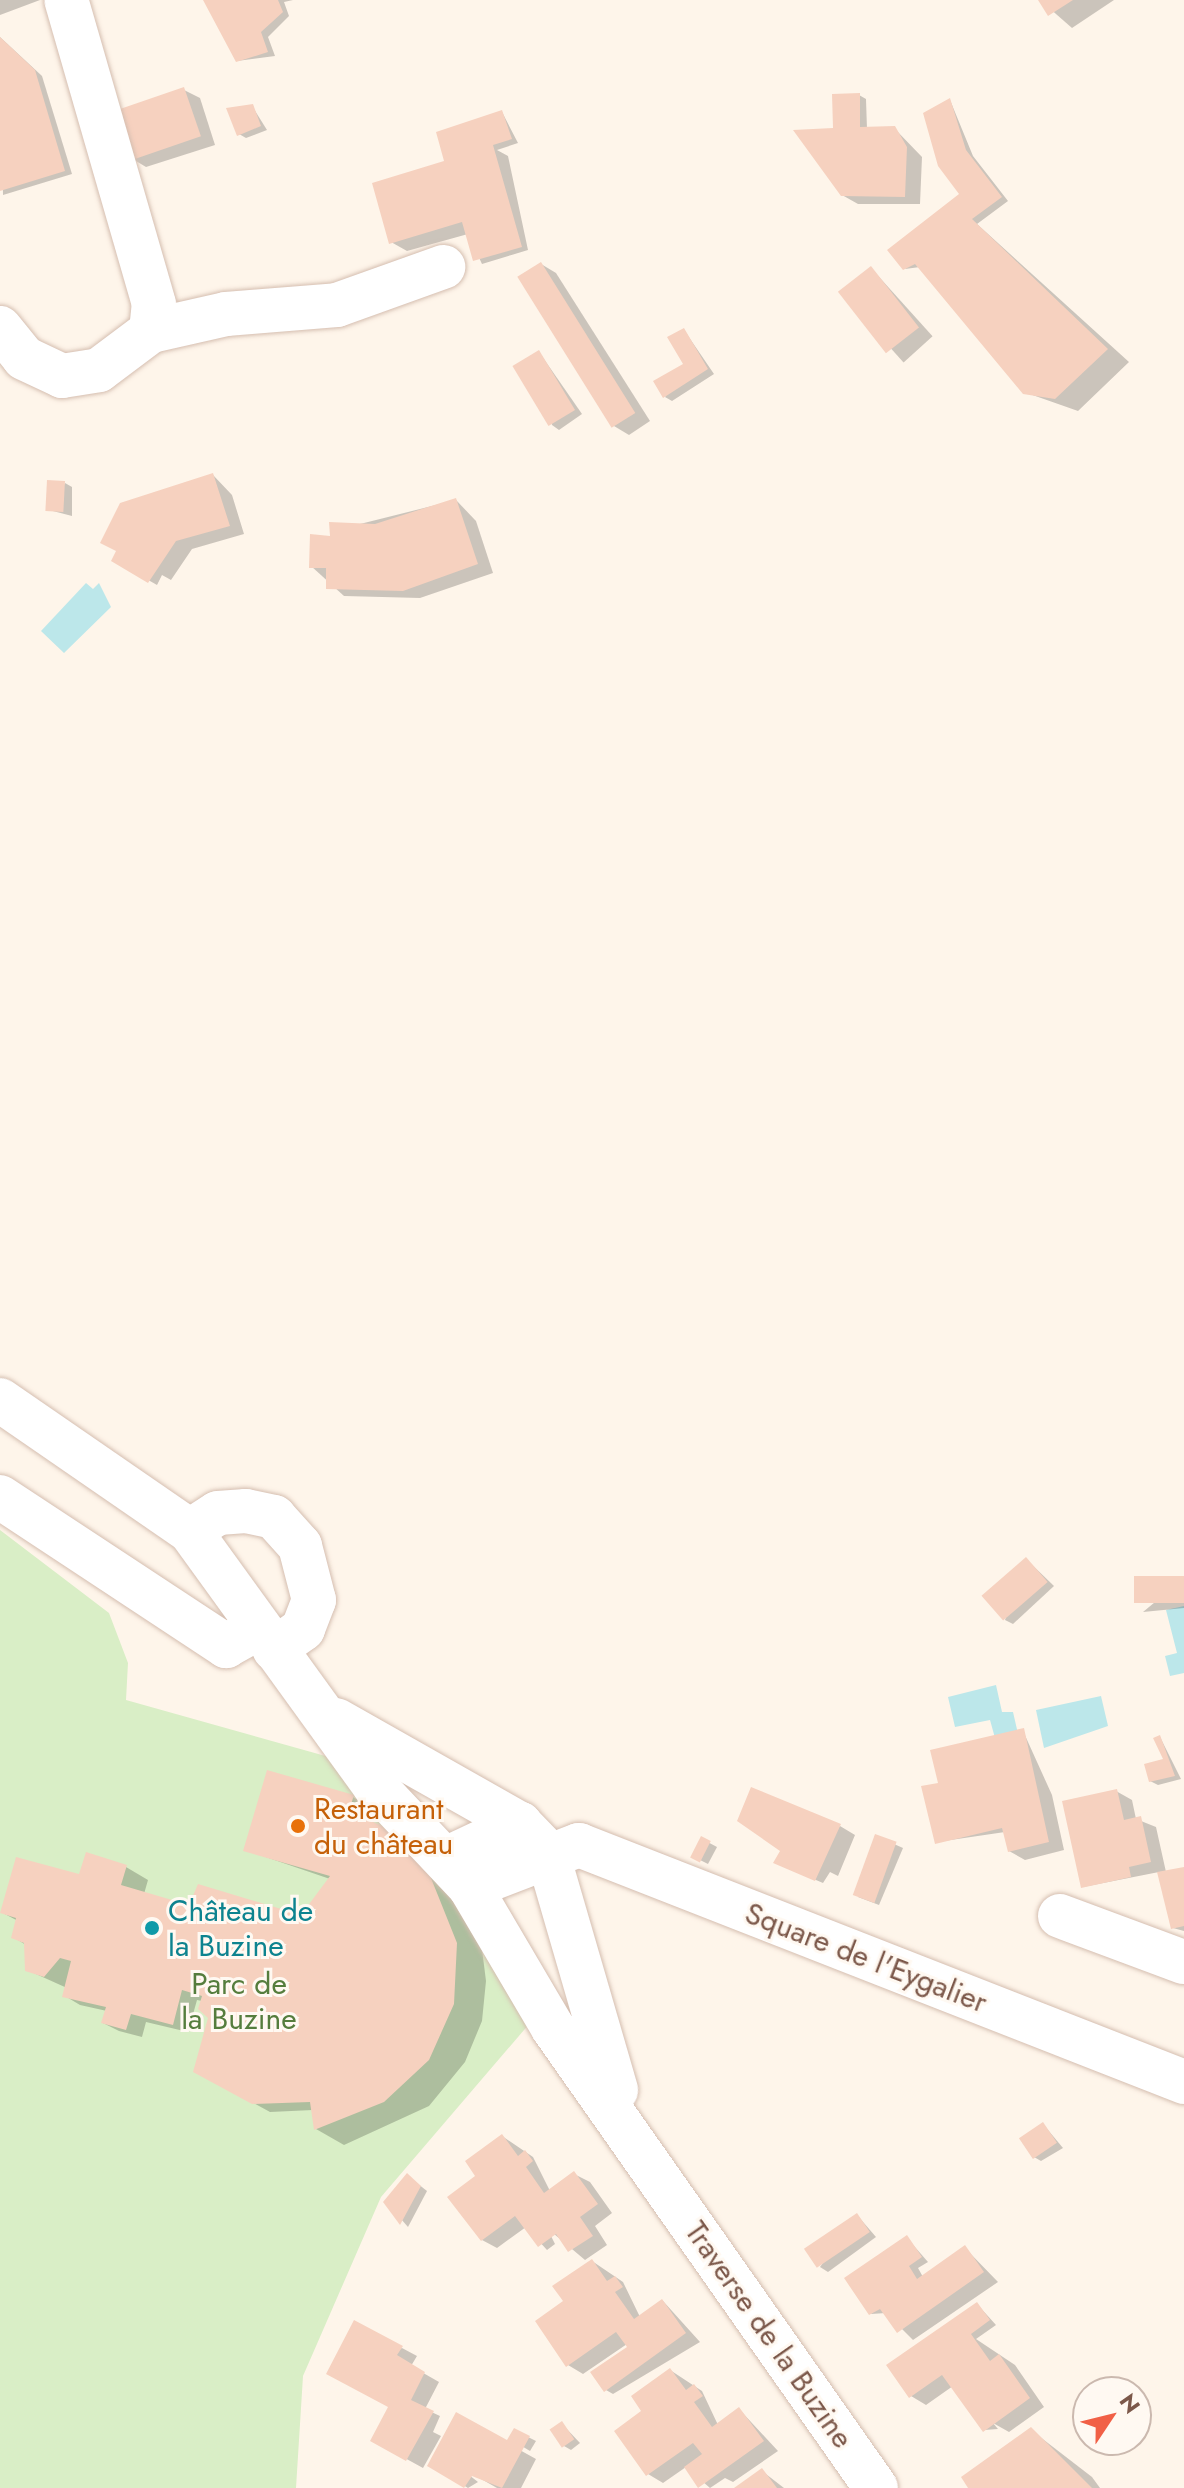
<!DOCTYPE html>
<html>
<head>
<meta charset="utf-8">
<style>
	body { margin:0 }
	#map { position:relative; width:1184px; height:2488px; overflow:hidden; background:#fef5ea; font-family:Jost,sans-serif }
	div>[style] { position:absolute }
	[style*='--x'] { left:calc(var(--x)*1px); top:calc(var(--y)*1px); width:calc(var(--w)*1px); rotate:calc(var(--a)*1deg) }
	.green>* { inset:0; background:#d9eec6 }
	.water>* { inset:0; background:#bce7ea }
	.shadow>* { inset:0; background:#0003; transform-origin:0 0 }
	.building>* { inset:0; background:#f6d1bf; transform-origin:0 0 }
	.roads { filter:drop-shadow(0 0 2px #d5beb0) drop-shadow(0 0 2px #d5beb0) }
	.minor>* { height:44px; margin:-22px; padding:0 22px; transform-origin:22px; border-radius:22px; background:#fff }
	.dots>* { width:22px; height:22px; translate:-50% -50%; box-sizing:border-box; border:4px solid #fff9f2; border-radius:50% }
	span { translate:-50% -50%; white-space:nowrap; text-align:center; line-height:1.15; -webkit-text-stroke:6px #fff9f2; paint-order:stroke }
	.food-label { font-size:30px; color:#c56008 }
	.left { translate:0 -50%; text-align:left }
	.culture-label { font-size:30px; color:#0d838f }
	.street-label { font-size:30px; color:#7c584a }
	.park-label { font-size:30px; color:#557d3d }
	.north { position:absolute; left:1072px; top:2376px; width:80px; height:80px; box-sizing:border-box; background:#fff9f2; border:2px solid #cbb9af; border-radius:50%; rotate:55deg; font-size:22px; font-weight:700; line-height:32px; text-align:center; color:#7c584a }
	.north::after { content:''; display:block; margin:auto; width:28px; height:36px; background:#f16046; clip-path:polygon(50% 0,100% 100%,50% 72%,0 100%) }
</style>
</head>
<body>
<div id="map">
	<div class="green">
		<i style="clip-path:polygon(0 1530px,109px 1613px,128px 1663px,126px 1700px,354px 1764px,536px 2016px,381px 2197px,303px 2376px,296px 2488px,0 2488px)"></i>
	</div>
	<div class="water">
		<i style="clip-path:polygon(86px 583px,93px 589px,99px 583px,111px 607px,64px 653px,41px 631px)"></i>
		<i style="clip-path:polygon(1184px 1606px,1184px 1673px,1170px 1676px,1165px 1656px,1177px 1653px,1166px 1610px)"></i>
		<i style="clip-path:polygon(996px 1685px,1002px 1712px,1013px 1712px,1022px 1751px,1000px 1756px,990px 1720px,955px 1727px,948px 1697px)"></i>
		<i style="clip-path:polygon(1101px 1696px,1108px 1726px,1044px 1748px,1036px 1710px)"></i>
	</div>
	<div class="shadow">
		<i style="clip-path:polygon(0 0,40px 0,0 15px)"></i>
		<i style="clip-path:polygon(209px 0,293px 0,284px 2px,289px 16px,268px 37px,275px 56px,237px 61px)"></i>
		<i style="clip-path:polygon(1040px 0,1114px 0,1072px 28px)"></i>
		<i style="clip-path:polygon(0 37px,42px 76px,72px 174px,3px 195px)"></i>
		<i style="clip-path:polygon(184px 90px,200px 98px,215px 145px,146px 167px,131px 158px)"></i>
		<i style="clip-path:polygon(859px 95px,866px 99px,867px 129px,894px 128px,922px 157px,920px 204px,858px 204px,842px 195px,841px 130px)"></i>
		<i style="clip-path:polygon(950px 100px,973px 156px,1008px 201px,977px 224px,1129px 362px,1078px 411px,1024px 392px,920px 267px,905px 269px,962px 194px)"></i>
		<i style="clip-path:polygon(252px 106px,267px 130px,246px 138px,239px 134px)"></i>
		<i style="clip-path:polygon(502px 112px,518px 143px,497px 150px,508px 156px,528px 250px,482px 264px,468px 234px,407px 251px,391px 242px)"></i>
		<i style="clip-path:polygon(541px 264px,556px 273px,650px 421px,629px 435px,614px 426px)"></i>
		<i style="left:871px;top:268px;width:92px;height:39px;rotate:48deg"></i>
		<i style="clip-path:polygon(684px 330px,714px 374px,672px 401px,665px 397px,685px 364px)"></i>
		<i style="clip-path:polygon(539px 352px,582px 414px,559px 430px,552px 425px)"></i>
		<i style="clip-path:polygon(213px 475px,232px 495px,244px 534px,192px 549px,171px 580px,162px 575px,157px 585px,113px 560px)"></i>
		<i style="clip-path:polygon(65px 483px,72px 487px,72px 516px,49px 510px)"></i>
		<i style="clip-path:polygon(456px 500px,476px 521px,493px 573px,420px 598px,344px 596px,311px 566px,332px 537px,356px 525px)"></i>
		<i style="clip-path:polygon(1026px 1559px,1054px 1586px,1013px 1624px,1005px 1620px)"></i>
		<i style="clip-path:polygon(1184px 1578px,1184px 1608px,1143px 1612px)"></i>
		<i style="clip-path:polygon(1023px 1731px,1052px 1795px,1064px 1850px,1025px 1860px,1009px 1851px,1005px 1832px,937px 1842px,940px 1784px)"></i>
		<i style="clip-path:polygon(1160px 1737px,1181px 1779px,1158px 1785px,1150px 1781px,1166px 1760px)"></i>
		<i style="clip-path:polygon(1116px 1791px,1132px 1800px,1136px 1819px,1156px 1827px,1166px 1872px,1184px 1869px,1184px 1931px,1173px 1928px,1159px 1872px,1083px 1887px)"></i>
		<i style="clip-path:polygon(353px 1797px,368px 1806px,364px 1820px,455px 1886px,481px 1941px,486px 1981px,482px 2021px,465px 2062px,429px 2106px,344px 2145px,316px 2129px,313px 2110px,270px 2112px,195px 2071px,210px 2018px,202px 2001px,197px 2000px,188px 2032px,146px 2022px,142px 2037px,119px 2031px,103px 2023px,107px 2011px,80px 2005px,65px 1996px,67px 1988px,27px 1970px,26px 1945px,13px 1937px,18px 1921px,1px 1912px,81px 1877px,126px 1867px,148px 1880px,144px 1894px,190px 1908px,302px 1918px,330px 1879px,245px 1850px)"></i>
		<i style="clip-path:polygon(840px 1826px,855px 1835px,838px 1876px,830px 1872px,823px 1883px,783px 1866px)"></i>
		<i style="clip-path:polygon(876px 1836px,903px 1848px,879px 1905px,858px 1897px)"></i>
		<i style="clip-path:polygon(702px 1839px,717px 1847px,708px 1864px,700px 1860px)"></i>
		<i style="clip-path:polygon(1043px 2124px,1063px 2148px,1041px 2161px,1034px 2157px)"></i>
		<i style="clip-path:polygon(502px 2136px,533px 2157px,550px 2191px,574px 2174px,590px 2182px,612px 2213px,595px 2226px,607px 2245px,585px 2260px,547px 2228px,555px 2244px,547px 2250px,526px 2227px,497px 2248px,482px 2240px,478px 2177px)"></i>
		<i style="clip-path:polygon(408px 2176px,427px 2191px,408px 2227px,386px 2202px)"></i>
		<i style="clip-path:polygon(857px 2215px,876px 2237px,828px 2272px,820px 2267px)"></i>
		<i style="clip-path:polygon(907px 2238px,928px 2262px,918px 2268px,923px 2277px,965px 2248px,998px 2282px,913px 2340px,886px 2313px,871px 2314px)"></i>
		<i style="clip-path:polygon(592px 2261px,623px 2282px,640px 2317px,663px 2301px,700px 2342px,613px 2394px,606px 2390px,634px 2354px,627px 2344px,583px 2374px,568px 2365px,566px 2302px)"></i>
		<i style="clip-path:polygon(977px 2304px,996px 2325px,976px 2339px,1015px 2365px,1044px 2407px,1009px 2432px,993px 2423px,998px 2429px,984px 2430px,953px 2386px,926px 2405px,911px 2396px)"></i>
		<i style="clip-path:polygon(402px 2348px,417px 2356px,411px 2366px,439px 2382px,425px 2409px,440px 2416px,433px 2432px,441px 2436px,423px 2468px,372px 2440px,390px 2407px,329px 2373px)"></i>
		<i style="clip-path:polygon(670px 2370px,702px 2391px,718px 2425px,739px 2409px,778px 2451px,733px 2482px,725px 2478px,710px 2488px,686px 2467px,663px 2483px,648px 2474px,644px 2411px)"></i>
		<i style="clip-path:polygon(457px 2415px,536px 2459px,521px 2488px,497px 2488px,455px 2464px,478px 2482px,468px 2488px,430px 2465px)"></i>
		<i style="clip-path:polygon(562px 2424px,580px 2443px,571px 2450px,564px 2446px)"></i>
		<i style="clip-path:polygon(514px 2430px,536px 2441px,530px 2451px,510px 2439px)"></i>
		<i style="clip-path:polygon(1031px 2430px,1092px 2477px,1100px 2488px,971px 2488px)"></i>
		<i style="clip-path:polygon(762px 2471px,784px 2488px,737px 2488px)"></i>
	</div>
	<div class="building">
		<i style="clip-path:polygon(203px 0,278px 0,283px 12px,261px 32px,268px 52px,236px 62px)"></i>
		<i style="clip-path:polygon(1038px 0,1073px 0,1048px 16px)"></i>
		<i style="clip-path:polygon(0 37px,35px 70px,65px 171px,0 191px)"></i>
		<i style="left:184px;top:87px;width:52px;height:73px;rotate:71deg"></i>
		<i style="clip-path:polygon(860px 93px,860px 127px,895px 126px,907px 147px,905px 197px,841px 196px,793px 130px,833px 128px,832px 94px)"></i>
		<i style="clip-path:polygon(950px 98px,966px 150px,1002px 197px,972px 219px,1108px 349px,1055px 399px,1023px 394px,915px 264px,903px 270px,887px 250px,959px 194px,938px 166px,923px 113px)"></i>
		<i style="clip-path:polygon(253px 104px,261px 126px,237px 136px,226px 108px)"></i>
		<i style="clip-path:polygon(502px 110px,512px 139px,493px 145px,522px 247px,473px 261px,462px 222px,389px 244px,372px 183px,444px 161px,436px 132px)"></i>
		<i style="left:541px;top:262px;width:178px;height:28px;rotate:58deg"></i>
		<i style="left:871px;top:266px;width:78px;height:42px;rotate:52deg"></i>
		<i style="clip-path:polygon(684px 328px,708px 369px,663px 398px,653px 381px,683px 364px,667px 337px)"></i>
		<i style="left:539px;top:350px;width:70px;height:31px;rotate:59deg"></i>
		<i style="clip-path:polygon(213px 473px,230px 526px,176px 541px,148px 583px,111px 561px,116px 551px,100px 543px,120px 503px)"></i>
		<i style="left:47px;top:480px;width:18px;height:31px;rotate:3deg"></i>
		<i style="clip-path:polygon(456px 498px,478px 564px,403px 591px,326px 589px,326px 568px,309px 568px,310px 534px,330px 536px,329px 522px,375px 524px)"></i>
		<i style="left:1026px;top:1557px;width:33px;height:59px;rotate:49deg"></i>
		<i style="left:1184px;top:1576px;width:27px;height:50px;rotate:90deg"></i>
		<i style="clip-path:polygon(1024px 1728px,1049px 1842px,1008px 1852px,1002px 1828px,935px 1844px,921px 1786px,938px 1783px,930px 1750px)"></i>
		<i style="clip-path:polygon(1160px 1735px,1175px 1776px,1149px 1782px,1144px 1764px,1163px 1759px,1153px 1738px)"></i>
		<i style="clip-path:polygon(267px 1770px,354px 1795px,349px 1811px,382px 1826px,427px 1868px,457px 1943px,454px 2004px,429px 2060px,384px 2102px,314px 2130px,310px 2102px,252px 2104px,193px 2072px,208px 2018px,198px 2009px,202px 1996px,182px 1990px,173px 2025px,131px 2014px,126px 2030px,101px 2023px,106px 2007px,62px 1997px,71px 1961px,60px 1958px,44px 1977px,25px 1971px,24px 1943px,11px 1938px,16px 1918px,0 1913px,16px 1857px,79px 1874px,86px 1852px,127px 1865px,121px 1885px,189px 1905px,198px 1884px,301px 1915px,330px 1876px,243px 1851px)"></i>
		<i style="clip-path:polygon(751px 1787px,841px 1824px,815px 1881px,773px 1863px,780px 1851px,737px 1821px)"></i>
		<i style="clip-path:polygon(1117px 1789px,1124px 1820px,1141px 1816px,1151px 1862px,1129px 1867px,1131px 1877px,1081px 1888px,1062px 1801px)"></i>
		<i style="left:875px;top:1834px;width:23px;height:65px;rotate:20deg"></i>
		<i style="left:701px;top:1836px;width:11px;height:24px;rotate:27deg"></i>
		<i style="clip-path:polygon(1184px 1867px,1184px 1926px,1171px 1929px,1157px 1872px)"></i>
		<i style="left:1043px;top:2122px;width:25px;height:29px;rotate:56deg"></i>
		<i style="clip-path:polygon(502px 2134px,518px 2156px,525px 2150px,533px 2161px,526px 2167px,544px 2193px,574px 2171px,598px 2204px,580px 2217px,593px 2236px,568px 2252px,556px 2234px,538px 2247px,515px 2216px,481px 2241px,447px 2197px,475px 2176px,465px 2161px)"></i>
		<i style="clip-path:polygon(407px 2173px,421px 2186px,400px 2225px,383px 2202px)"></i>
		<i style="left:857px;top:2213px;width:23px;height:64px;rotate:56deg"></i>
		<i style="clip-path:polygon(907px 2235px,922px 2257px,909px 2266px,917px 2279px,965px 2245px,984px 2272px,897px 2333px,880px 2309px,869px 2315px,844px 2278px)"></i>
		<i style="clip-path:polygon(592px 2259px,607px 2281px,615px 2276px,623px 2287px,615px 2292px,634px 2319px,662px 2299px,686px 2333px,604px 2392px,590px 2372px,627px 2347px,616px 2332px,566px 2367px,535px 2321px,563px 2301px,552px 2286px)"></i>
		<i style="clip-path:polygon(977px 2302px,990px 2320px,971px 2334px,990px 2361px,999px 2354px,1030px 2398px,983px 2432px,942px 2375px,909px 2398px,886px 2365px)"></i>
		<i style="clip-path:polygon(354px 2320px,403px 2346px,397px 2355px,425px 2372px,411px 2400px,434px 2411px,406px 2461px,370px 2441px,388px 2407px,326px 2374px)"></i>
		<i style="clip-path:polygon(670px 2368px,686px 2390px,694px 2384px,703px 2396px,694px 2402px,712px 2427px,739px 2407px,764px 2441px,698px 2488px,684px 2467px,702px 2454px,693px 2443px,646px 2476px,614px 2431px,641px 2411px,631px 2396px)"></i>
		<i style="clip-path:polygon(456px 2412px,507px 2440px,514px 2428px,530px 2436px,502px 2488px,472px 2476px,464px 2488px,427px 2466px)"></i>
		<i style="left:562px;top:2421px;width:22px;height:15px;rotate:56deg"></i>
		<i style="clip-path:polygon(1031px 2427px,1092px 2488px,968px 2488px,961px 2477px)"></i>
		<i style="clip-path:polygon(762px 2468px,777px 2488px,734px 2488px)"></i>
	</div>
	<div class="roads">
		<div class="minor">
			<i style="--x:0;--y:328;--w:38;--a:51"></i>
			<i style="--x:24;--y:358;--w:42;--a:25.3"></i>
			<i style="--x:62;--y:376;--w:37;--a:-9"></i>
			<i style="--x:99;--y:370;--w:65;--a:-36.9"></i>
			<i style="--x:151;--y:331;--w:27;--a:-84"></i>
			<i style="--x:154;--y:304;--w:316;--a:-106.1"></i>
			<i style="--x:151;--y:331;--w:77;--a:-12.8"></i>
			<i style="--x:226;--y:314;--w:111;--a:-4.6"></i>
			<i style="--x:337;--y:305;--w:113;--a:-19.7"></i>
			<i style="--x:0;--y:1400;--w:231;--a:34.6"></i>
			<i style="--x:190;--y:1531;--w:314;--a:54.1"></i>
			<i style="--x:374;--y:1785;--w:140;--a:46.7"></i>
			<i style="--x:470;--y:1887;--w:164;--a:59.5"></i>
			<i style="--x:553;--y:2028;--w:562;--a:54.92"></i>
			<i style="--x:0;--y:1497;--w:271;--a:33.4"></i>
			<i style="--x:226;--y:1646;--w:37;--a:-29"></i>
			<i style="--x:190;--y:1531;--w:33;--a:-33"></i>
			<i style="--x:218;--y:1513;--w:28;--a:-4"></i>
			<i style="--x:246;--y:1511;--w:29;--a:12"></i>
			<i style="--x:274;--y:1517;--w:39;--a:48"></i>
			<i style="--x:300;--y:1546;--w:56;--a:75.5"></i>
			<i style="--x:314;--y:1600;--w:31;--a:111"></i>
			<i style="--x:303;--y:1629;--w:35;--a:145"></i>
			<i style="--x:336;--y:1720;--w:211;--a:29.5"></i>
			<i style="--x:520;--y:1824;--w:39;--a:46"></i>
			<i style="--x:547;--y:1852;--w:248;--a:73.8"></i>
			<i style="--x:448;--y:1858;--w:80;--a:-25.3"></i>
			<i style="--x:470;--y:1887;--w:117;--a:-21.1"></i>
			<i style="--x:579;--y:1845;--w:650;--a:21.39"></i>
			<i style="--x:1060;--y:1916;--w:132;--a:20.4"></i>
		</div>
	</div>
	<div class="dots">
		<i style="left:298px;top:1826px;background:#e8710a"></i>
		<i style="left:152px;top:1928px;background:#0f9aa8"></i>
	</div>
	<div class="food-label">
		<span class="left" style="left:314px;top:1826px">Restaurant<br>du château</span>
	</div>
	<div class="culture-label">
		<span class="left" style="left:168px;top:1928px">Château de<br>la Buzine</span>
	</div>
	<div class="street-label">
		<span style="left:866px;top:1958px;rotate:21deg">Square de l'Eygalier</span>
		<span style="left:769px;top:2335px;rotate:55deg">Traverse de la Buzine</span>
	</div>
	<div class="park-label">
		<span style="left:239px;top:2001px">Parc de<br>la Buzine</span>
	</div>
	<div class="north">N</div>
</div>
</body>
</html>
